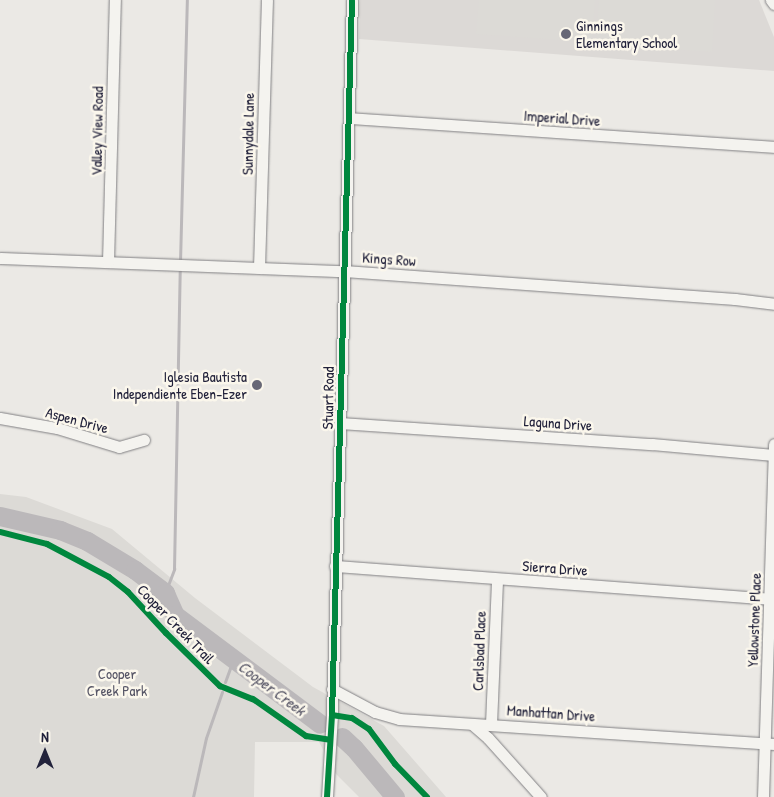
<!DOCTYPE html>
<html>
<head>
<meta charset="utf-8">
<style>
	body { margin:0 }
	#map { position:relative; width:774px; height:797px; overflow:hidden; background:#ebe9e5; font-family:"Patrick Hand",sans-serif }
	div>[style] { position:absolute }
	[style*='--x'] { left:calc(var(--x)*1px); top:calc(var(--y)*1px); width:calc(var(--w)*1px); rotate:calc(var(--a)*1deg) }
	.built>* { inset:0; background:#dcd9d6 }
	.green>* { inset:0; background:#dcdad6 }
	.stream>* { height:3px; margin:-1.5px; padding:0 1.5px; transform-origin:1.5px; border-radius:1.5px; background:#bbb8ba }
	.river>* { height:19px; margin:-9.5px; padding:0 9.5px; transform-origin:9.5px; border-radius:9.5px; background:#bbb8ba }
	.roads { filter:drop-shadow(0 0 1px #818083) drop-shadow(0 0 1px #818083) }
	.minor>* { height:11px; margin:-5.5px; padding:0 5.5px; transform-origin:5.5px; border-radius:5.5px; background:#f4f3ef }
	.cycleway>* { height:6px; margin:-3px; padding:0 3px; transform-origin:3px; border-radius:3px; background:#00873e }
	.dots>* { width:14px; height:14px; translate:-50% -50%; box-sizing:border-box; border:2px solid #fbf7ec; border-radius:50% }
	span { translate:-50% -50%; white-space:nowrap; text-align:center; line-height:1.15; -webkit-text-stroke:5px #fbf7ec; paint-order:stroke }
	.poi-label { font-size:15px; color:#22223b }
	.left { translate:0 -50%; text-align:left }
	.right { translate:-100% -50%; text-align:right }
	.street-label { font-size:15px; color:#22223b }
	.park-label { font-size:15px; color:#565566 }
	.water-label { font-size:16px; color:#575666; font-style:italic }
	.north { position:absolute; left:20px; top:727px; width:50px; height:50px; -webkit-text-stroke:4px #fbf7ec; paint-order:stroke; rotate:0deg; font-size:14px; font-weight:700; line-height:20px; text-align:center; color:#22223b }
	.north::after { content:''; display:block; margin:auto; width:18px; height:22px; background:#22223b; clip-path:polygon(50% 0,100% 100%,50% 72%,0 100%) }
</style>
</head>
<body>
<div id="map">
	<div class="built">
		<i style="clip-path:polygon(360px 0,759px 0,774px 37px,774px 71px,359px 39px)"></i>
	</div>
	<div class="green">
		<i style="clip-path:polygon(479px 0,595px 0,592px 42px,476px 34px)"></i>
		<i style="clip-path:polygon(599px 0,715px 0,712px 52px,596px 44px)"></i>
		<i style="clip-path:polygon(0 494px,26px 497px,112px 529px,195px 598px,313px 687px,384px 726px,446px 797px,359px 797px,336px 774px,319px 742px,255px 742px,254px 797px,0 797px)"></i>
	</div>
	<div class="stream">
		<i style="--x:180;--y:262;--w:262;--a:-88.5"></i>
		<i style="--x:165;--y:593;--w:26;--a:-69"></i>
		<i style="--x:174;--y:569;--w:301;--a:-88.9"></i>
		<i style="--x:225;--y:682;--w:23;--a:-70"></i>
		<i style="--x:193;--y:797;--w:60;--a:-77.6"></i>
		<i style="--x:206;--y:738;--w:49;--a:-70.8"></i>
	</div>
	<div class="river">
		<i style="--x:0;--y:516;--w:62;--a:13.1"></i>
		<i style="--x:60;--y:530;--w:29;--a:22"></i>
		<i style="--x:87;--y:541;--w:56;--a:31.1"></i>
		<i style="--x:135;--y:570;--w:38;--a:37"></i>
		<i style="--x:165;--y:593;--w:24;--a:66"></i>
		<i style="--x:175;--y:615;--w:181;--a:36.9"></i>
		<i style="--x:342;--y:737;--w:16;--a:43"></i>
		<i style="--x:354;--y:748;--w:64;--a:50.1"></i>
	</div>
	<div class="roads">
		<div class="minor">
			<i style="--x:771;--y:0;--w:5;--a:53"></i>
			<i style="--x:349;--y:118;--w:426;--a:3.9"></i>
			<i style="--x:0;--y:258;--w:344;--a:2.2"></i>
			<i style="--x:344;--y:271;--w:392;--a:4.1"></i>
			<i style="--x:735;--y:299;--w:39;--a:7"></i>
			<i style="--x:108;--y:262;--w:262;--a:-88.5"></i>
			<i style="--x:259;--y:268;--w:268;--a:-88.3"></i>
			<i style="--x:0;--y:418;--w:58;--a:10"></i>
			<i style="--x:57;--y:428;--w:65;--a:17"></i>
			<i style="--x:119;--y:447;--w:26;--a:-16"></i>
			<i style="--x:340;--y:423;--w:313;--a:3.9"></i>
			<i style="--x:652;--y:444;--w:122;--a:5.2"></i>
			<i style="--x:335;--y:566;--w:440;--a:4.3"></i>
			<i style="--x:332;--y:689;--w:49;--a:28.1"></i>
			<i style="--x:375;--y:712;--w:25;--a:16"></i>
			<i style="--x:399;--y:719;--w:376;--a:3.8"></i>
			<i style="--x:472;--y:724;--w:21;--a:41"></i>
			<i style="--x:488;--y:738;--w:79;--a:48.1"></i>
			<i style="--x:491;--y:724;--w:145;--a:-87.6"></i>
			<i style="--x:327;--y:797;--w:82;--a:-86.5"></i>
			<i style="--x:332;--y:715;--w:715;--a:-88.4"></i>
			<i style="--x:763;--y:797;--w:353;--a:-88.2"></i>
		</div>
	</div>
	<div class="cycleway">
		<i style="--x:0;--y:532;--w:49;--a:14.3"></i>
		<i style="--x:47;--y:544;--w:70;--a:28"></i>
		<i style="--x:109;--y:577;--w:24;--a:38"></i>
		<i style="--x:128;--y:592;--w:56;--a:47.2"></i>
		<i style="--x:166;--y:633;--w:76;--a:44.5"></i>
		<i style="--x:220;--y:686;--w:35;--a:22"></i>
		<i style="--x:253;--y:699;--w:65;--a:34.9"></i>
		<i style="--x:306;--y:736;--w:24;--a:9"></i>
		<i style="--x:332;--y:715;--w:20;--a:9"></i>
		<i style="--x:352;--y:718;--w:20;--a:33"></i>
		<i style="--x:369;--y:729;--w:44;--a:53.4"></i>
		<i style="--x:395;--y:764;--w:46;--a:45.9"></i>
		<i style="--x:327;--y:797;--w:82;--a:-86.5"></i>
		<i style="--x:332;--y:715;--w:715;--a:-88.4"></i>
	</div>
	<div class="dots">
		<i style="left:566px;top:34px;background:#686876"></i>
		<i style="left:257px;top:385px;background:#686876"></i>
	</div>
	<div class="poi-label">
		<span class="left" style="left:576px;top:34px">Ginnings<br>Elementary School</span>
		<span class="right" style="left:247px;top:385px">Iglesia Bautista<br>Independiente Eben-Ezer</span>
	</div>
	<div class="street-label">
		<span style="left:562px;top:118px;rotate:4deg">Imperial Drive</span>
		<span style="left:97px;top:131px;rotate:-89deg">Valley View Road</span>
		<span style="left:248px;top:134px;rotate:-89deg">Sunnydale Lane</span>
		<span style="left:389px;top:259px;rotate:4deg">Kings Row</span>
		<span style="left:328px;top:398px;rotate:-89deg">Stuart Road</span>
		<span style="left:77px;top:420px;rotate:15deg">Aspen Drive</span>
		<span style="left:558px;top:423px;rotate:4deg">Laguna Drive</span>
		<span style="left:555px;top:568px;rotate:4deg">Sierra Drive</span>
		<span style="left:754px;top:620px;rotate:-88deg">Yellowstone Place</span>
		<span style="left:176px;top:624px;rotate:46deg">Cooper Creek Trail</span>
		<span style="left:479px;top:651px;rotate:-88deg">Carlsbad Place</span>
		<span style="left:551px;top:713px;rotate:4deg">Manhattan Drive</span>
	</div>
	<div class="park-label">
		<span style="left:117px;top:682px">Cooper<br>Creek Park</span>
	</div>
	<div class="water-label">
		<span style="left:272px;top:688px;rotate:37deg">Cooper Creek</span>
	</div>
	<div class="north">N</div>
</div>
</body>
</html>
